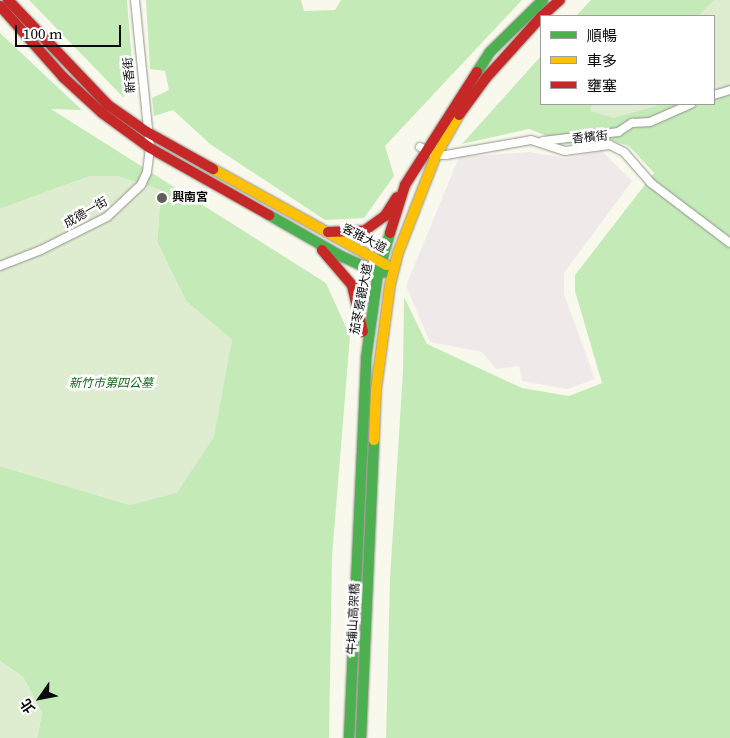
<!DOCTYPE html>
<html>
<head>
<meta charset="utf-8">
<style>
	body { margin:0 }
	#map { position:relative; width:730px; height:738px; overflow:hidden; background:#f8f9ec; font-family:"Source Serif 4","Noto Sans TC",serif }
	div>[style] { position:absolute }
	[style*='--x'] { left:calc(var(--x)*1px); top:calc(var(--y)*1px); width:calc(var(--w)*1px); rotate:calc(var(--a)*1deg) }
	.industrial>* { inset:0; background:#f0e9ea }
	.forest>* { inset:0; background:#c4ebb7 }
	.cemetery>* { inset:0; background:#deeccf }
	.roads { filter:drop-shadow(0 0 1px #91928c) drop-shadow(0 0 1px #91928c) }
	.street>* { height:8px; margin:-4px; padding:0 4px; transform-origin:4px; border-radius:4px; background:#fefefc }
	.fast>* { height:10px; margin:-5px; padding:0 5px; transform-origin:5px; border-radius:5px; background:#4caf50 }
	.slow>* { height:10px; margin:-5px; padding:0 5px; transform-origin:5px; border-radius:5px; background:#ffc107 }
	.jam>* { height:10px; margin:-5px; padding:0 5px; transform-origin:5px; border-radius:5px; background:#c62828 }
	.dots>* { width:14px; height:14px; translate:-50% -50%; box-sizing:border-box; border:2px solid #fff; border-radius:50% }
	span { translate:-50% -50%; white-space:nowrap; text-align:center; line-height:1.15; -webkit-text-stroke:5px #fff; paint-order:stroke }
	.street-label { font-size:12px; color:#0a0a0a }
	.poi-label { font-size:12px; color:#0a0a0a; font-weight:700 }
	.left { translate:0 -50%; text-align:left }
	.park-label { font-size:12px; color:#15661a; font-style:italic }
	.legend { position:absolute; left:540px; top:15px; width:175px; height:90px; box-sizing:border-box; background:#fff; border:1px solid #9d9d9d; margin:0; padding:6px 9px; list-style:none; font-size:15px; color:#0a0a0a }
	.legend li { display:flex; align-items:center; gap:10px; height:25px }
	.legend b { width:25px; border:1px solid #9d9d9d }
	.north { position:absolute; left:15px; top:673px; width:50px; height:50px; -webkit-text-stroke:4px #fff; paint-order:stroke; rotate:237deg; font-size:14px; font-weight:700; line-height:20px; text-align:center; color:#0a0a0a }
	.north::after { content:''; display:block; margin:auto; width:18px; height:22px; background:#0a0a0a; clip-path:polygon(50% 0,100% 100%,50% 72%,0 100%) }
	.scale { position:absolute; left:15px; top:25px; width:106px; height:22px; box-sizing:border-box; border:2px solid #0a0a0a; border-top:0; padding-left:6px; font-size:15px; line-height:18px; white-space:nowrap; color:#0a0a0a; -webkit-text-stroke:4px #fff; paint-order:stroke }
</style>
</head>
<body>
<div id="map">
	<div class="industrial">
		<i style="clip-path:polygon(602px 151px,632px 181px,564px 273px,564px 294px,595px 379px,568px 389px,522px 381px,519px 366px,496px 369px,482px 352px,430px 342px,406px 286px,459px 157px,529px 152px,566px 158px)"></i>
	</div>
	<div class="forest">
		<i style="clip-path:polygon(29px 0,127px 0,134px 87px,123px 97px)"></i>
		<i style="clip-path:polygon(146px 0,301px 0,304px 11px,335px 10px,341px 0,522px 0,385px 146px,394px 176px,364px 218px,325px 220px,210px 144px,173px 110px,154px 116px,152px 98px,169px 90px,165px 71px,150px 69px)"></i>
		<i style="clip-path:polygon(591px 0,730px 0,730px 738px,386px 738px,390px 579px,403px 370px,404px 297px,427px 344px,522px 388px,569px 396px,602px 383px,575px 291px,575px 275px,654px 173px,629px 146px,603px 138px,567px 144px,529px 129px,462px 144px,541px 56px,541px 104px,714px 104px,714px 16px,576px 16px)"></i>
		<i style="clip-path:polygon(0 33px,82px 110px,51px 109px,326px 283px,350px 336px,332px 557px,329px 738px,37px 738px,42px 713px,23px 677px,0 661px,0 466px,130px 505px,232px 340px,186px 301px,157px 242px,161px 190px,90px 176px,0 209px)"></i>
	</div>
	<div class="cemetery">
		<i style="clip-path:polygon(714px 0,730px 0,730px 85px,714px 90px,714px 16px,698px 16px)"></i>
		<i style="clip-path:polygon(592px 104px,664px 104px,613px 118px,590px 111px)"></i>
		<i style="clip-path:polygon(90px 176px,118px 176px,161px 190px,157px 242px,186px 301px,232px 340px,214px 437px,177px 493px,130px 505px,0 466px,0 209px)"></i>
		<i style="clip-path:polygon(0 661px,23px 677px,42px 713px,37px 738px,0 738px)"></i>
	</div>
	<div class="roads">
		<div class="street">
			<i style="--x:714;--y:95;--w:17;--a:-17"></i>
			<i style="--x:543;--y:141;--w:76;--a:-6.8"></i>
			<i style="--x:618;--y:132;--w:17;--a:-33"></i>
			<i style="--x:632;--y:123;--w:18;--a:-3"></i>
			<i style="--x:650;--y:122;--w:45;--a:-23.7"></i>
			<i style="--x:420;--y:147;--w:18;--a:27"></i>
			<i style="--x:436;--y:155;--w:10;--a:0"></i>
			<i style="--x:446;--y:155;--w:86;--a:-10"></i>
			<i style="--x:531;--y:140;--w:36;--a:18"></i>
			<i style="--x:565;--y:151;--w:45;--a:-7.6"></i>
			<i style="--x:610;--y:145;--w:16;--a:27"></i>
			<i style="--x:624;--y:152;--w:41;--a:48.9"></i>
			<i style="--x:651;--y:183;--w:99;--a:37.2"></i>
			<i style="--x:0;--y:266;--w:44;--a:-21.3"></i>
			<i style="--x:41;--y:250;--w:74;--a:-26.6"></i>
			<i style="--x:107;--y:217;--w:47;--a:-43.3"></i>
			<i style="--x:141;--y:185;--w:14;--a:-65"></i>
			<i style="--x:147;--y:172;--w:24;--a:-83"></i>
			<i style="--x:150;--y:148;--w:149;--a:-95.8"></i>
		</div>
		<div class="fast">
			<i style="--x:477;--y:72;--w:24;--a:-57"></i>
			<i style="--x:490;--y:52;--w:74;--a:-44.5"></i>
			<i style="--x:269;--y:215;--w:83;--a:29.7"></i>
			<i style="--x:341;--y:256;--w:41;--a:24.7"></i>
			<i style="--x:378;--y:273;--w:7;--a:-8"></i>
			<i style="--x:349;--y:738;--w:379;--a:-87.4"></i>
			<i style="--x:366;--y:359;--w:87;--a:-82.1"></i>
			<i style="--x:378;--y:273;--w:42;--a:-73.3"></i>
			<i style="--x:361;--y:738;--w:298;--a:-87.5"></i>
		</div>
		<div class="slow">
			<i style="--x:213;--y:169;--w:198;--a:29"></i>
			<i style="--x:374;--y:440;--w:50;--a:-87.7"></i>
			<i style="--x:376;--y:390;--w:106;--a:-82.4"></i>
			<i style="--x:390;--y:285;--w:33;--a:-76"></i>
			<i style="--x:398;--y:253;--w:105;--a:-68.8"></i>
			<i style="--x:436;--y:155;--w:46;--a:-60.1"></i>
		</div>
		<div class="jam">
			<i style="--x:8;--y:0;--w:145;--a:46.4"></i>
			<i style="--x:108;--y:105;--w:47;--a:34.7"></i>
			<i style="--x:147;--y:132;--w:76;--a:29.3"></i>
			<i style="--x:0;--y:6;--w:95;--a:48.4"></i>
			<i style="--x:63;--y:77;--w:53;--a:42.7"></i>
			<i style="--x:102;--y:113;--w:59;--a:36.1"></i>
			<i style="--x:150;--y:148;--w:137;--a:29.4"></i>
			<i style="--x:542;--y:16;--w:24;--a:-42"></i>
			<i style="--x:459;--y:115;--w:46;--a:-53.9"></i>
			<i style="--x:486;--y:78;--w:82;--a:-48"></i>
			<i style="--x:328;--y:232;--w:36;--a:-2"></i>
			<i style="--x:364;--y:231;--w:26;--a:-36"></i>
			<i style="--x:385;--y:216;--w:22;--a:-58"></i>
			<i style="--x:390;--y:233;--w:50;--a:-72.6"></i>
			<i style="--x:405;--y:185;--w:134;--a:-57.5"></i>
			<i style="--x:322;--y:250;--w:46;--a:49.4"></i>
			<i style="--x:352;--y:285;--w:48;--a:76.8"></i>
		</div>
	</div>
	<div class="dots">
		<i style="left:162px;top:198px;background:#5d5e59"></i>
	</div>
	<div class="street-label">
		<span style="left:130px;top:75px;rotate:-95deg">新香街</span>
		<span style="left:590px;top:138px;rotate:-5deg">香檳街</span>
		<span style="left:86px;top:213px;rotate:-30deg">成德一街</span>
		<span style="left:364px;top:239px;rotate:27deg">客雅大道</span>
		<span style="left:362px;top:299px;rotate:-79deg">茄苳景觀大道</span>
		<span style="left:354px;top:619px;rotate:-87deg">牛埔山高架橋</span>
	</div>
	<div class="poi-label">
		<span class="left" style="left:172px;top:198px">興南宮</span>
	</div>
	<div class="park-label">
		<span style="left:111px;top:384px">新竹市第四公墓</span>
	</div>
	<ul class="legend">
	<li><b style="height:6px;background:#4caf50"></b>順暢</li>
	<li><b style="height:6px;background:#ffc107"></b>車多</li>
	<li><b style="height:6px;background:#c62828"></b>壅塞</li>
	</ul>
	<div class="north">北</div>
	<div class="scale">100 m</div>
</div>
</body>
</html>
